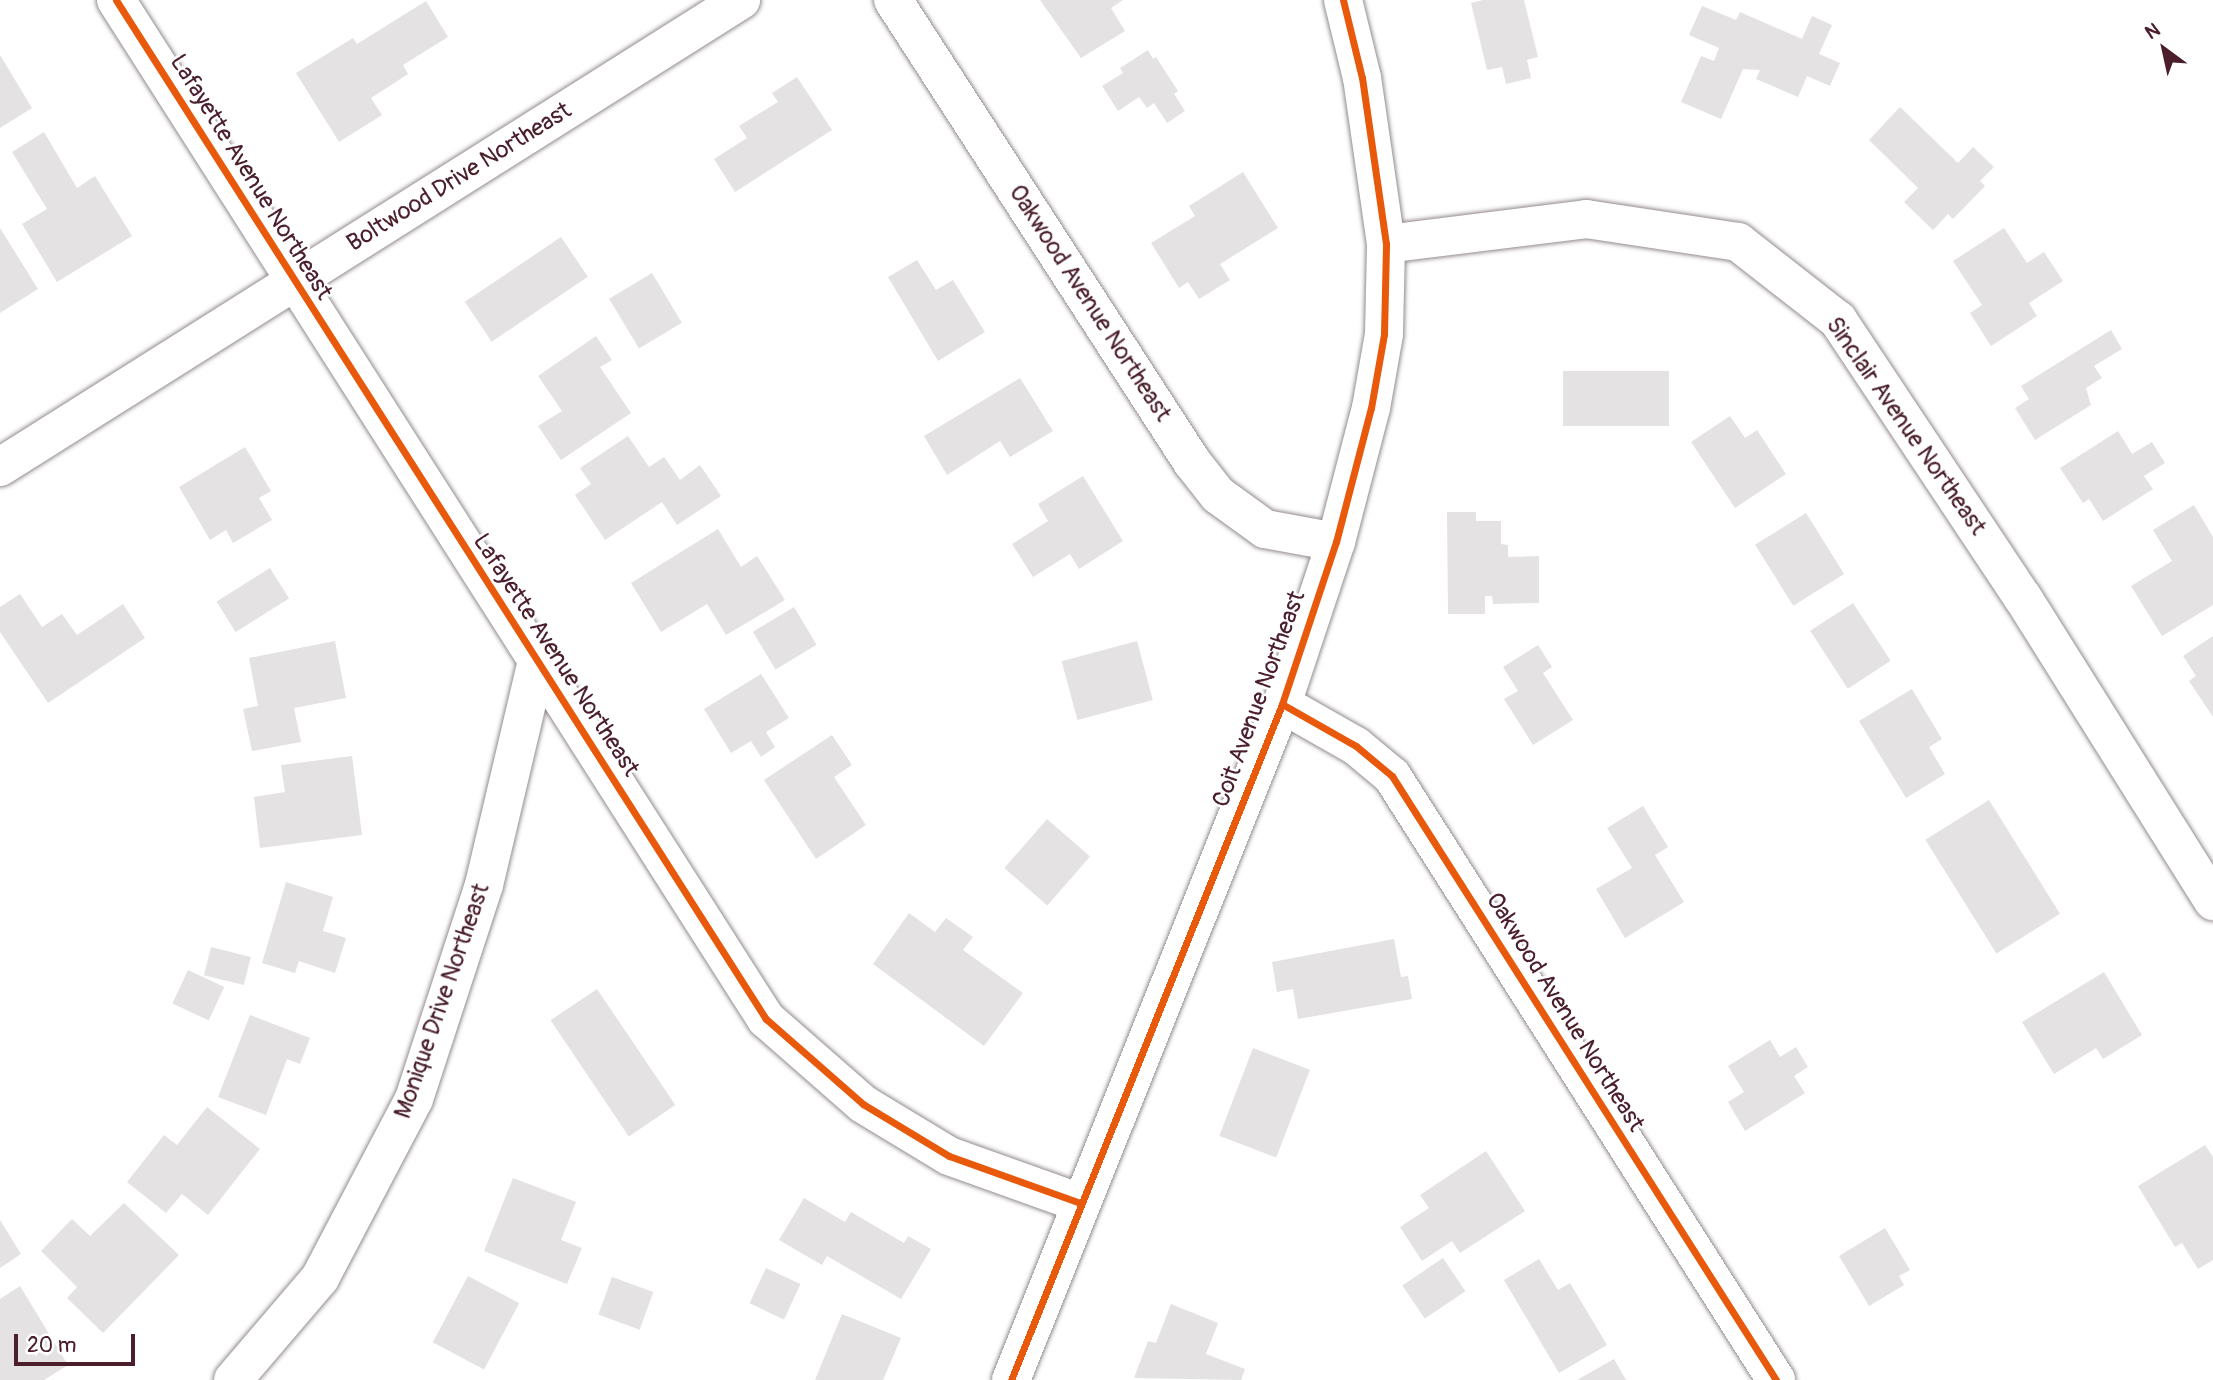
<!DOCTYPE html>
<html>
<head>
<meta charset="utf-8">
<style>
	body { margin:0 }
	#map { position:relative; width:2213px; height:1380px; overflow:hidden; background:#fff; font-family:Pangolin,sans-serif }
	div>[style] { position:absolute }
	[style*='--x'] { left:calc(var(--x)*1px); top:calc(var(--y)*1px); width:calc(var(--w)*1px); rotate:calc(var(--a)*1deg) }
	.building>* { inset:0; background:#e4e2e3; transform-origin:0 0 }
	.roads { filter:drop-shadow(0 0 2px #948c8e) drop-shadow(0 0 2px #948c8e) }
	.minor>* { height:38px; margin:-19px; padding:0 19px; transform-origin:19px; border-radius:19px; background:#fff }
	.cycleway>* { height:7px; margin:-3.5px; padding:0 3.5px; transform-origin:3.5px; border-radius:3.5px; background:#e8590c }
	span { translate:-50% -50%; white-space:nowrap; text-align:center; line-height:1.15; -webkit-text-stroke:5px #fff; paint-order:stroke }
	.street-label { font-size:24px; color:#4a1f2b }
	.north { position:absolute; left:2129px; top:14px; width:70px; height:70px; -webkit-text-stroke:5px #fff; paint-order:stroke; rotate:327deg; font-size:19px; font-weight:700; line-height:28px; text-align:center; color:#4a1f2b }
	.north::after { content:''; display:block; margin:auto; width:24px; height:32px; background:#4a1f2b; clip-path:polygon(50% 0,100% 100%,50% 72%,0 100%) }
	.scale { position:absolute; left:14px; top:1334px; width:121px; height:32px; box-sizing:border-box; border:4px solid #4a1f2b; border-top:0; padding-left:9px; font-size:21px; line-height:24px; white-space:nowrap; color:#4a1f2b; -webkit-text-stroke:5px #fff; paint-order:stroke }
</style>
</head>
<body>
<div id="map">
	<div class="building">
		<i style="clip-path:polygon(1040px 0,1123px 0,1111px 8px,1125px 31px,1081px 58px)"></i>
		<i style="clip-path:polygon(1483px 0,1524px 0,1538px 57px,1527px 60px,1531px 78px,1506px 84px,1502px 67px,1487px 70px,1471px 3px)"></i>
		<i style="clip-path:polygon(426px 1px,448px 37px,403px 65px,408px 74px,371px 98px,382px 115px,339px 142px,296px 73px,353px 38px,357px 44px)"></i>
		<i style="clip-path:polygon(1702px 6px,1736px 20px,1740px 12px,1802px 39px,1812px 16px,1832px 25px,1819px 54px,1840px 63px,1830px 86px,1807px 76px,1798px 97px,1756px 79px,1760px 70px,1743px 69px,1721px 119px,1681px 102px,1701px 56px,1714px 61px,1719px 48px,1689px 35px)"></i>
		<i style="clip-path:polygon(1148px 50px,1153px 59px,1156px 57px,1178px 91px,1174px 94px,1185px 111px,1167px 123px,1154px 103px,1147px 108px,1139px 97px,1118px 111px,1102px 86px,1123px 73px,1120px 68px)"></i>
		<i style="clip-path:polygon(0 55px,32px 108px,0 128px)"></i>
		<i style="clip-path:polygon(797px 77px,832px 130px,735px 192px,714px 159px,747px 138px,739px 126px,778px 102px,772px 93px)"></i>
		<i style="clip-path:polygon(1900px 107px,1958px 163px,1973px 147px,1994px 167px,1980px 181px,1985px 186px,1953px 219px,1948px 214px,1933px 230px,1904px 202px,1918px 188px,1869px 140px)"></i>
		<i style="clip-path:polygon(44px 132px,77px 188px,95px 176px,132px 236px,57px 282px,22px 224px,47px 209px,12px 152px)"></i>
		<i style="clip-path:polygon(1243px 172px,1278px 228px,1220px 264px,1230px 280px,1199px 299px,1188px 282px,1179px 288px,1151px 243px,1195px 216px,1189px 206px)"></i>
		<i style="clip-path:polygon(0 228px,38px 289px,0 313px)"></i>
		<i style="clip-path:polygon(2004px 228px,2027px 263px,2044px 252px,2063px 281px,2029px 303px,2037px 316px,1991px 346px,1970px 313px,1982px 305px,1953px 261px)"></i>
		<i style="left:561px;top:237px;width:48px;height:116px;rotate:56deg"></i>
		<i style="clip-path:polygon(917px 260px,936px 290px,953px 280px,985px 332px,938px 361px,888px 277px)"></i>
		<i style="left:652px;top:273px;width:58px;height:50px;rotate:59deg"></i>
		<i style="clip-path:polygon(2111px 330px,2122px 349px,2094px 366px,2102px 378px,2086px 388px,2091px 405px,2035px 440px,2015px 408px,2029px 399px,2021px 386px)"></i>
		<i style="clip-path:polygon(596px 336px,612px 360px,600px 367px,631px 413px,561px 460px,538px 426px,562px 411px,538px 376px)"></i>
		<i style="left:1669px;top:371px;width:55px;height:106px;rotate:90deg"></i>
		<i style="clip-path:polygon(1020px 378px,1053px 431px,1010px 457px,1000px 441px,947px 475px,924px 436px)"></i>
		<i style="clip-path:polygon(1730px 416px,1745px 438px,1757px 430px,1786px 474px,1735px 508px,1691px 442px)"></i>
		<i style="clip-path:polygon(2118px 431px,2132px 454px,2152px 442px,2165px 463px,2144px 476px,2153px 489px,2103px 521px,2089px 499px,2083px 503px,2060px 468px)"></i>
		<i style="clip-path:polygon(628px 436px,649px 467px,664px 457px,680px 480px,700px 465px,721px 496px,677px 525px,662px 502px,605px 540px,575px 495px,591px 484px,580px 468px)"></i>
		<i style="clip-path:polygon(245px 447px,271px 491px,259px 498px,272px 520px,233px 543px,226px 530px,210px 540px,179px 487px)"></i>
		<i style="clip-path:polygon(1083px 476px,1123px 541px,1079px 569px,1070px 554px,1033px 577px,1012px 544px,1048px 521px,1038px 504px)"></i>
		<i style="clip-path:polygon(2194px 505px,2213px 537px,2213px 605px,2162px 636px,2131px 586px,2172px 561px,2153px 530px)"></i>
		<i style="clip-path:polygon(1447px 512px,1476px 512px,1476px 521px,1501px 521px,1501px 544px,1508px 545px,1508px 557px,1539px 556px,1539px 603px,1493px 604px,1492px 596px,1485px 596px,1485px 614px,1448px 614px)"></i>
		<i style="left:1806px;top:513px;width:72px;height:60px;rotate:58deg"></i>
		<i style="clip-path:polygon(718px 529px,741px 567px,757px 556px,785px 600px,726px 635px,707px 604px,661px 632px,631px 583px)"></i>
		<i style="left:270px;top:568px;width:36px;height:63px;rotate:58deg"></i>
		<i style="clip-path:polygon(20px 594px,42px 627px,62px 614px,77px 635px,123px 604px,145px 638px,48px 703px,0 632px,0 607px)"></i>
		<i style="left:1853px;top:603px;width:69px;height:51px;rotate:57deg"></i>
		<i style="left:794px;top:607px;width:44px;height:48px;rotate:59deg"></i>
		<i style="clip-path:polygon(2213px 636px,2213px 717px,2189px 681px,2196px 676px,2183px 656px)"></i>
		<i style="clip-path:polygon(335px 641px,346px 698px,294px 708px,301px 742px,252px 751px,243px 709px,258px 706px,249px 658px)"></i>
		<i style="left:1137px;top:641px;width:61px;height:78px;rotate:75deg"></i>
		<i style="clip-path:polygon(1538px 645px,1552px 667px,1543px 673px,1573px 720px,1533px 745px,1504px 699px,1518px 691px,1503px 667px)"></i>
		<i style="clip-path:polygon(761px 674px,789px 718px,766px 732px,775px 747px,761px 757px,751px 741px,731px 753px,704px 709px)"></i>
		<i style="clip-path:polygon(1912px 689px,1942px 739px,1929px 747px,1945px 774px,1906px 798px,1859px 721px)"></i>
		<i style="clip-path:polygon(832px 735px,852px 765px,834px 777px,866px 825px,816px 859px,764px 780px)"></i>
		<i style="clip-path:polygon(352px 756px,362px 835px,260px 848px,254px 797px,285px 792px,281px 765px)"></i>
		<i style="left:1989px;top:800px;width:134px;height:75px;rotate:58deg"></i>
		<i style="clip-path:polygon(1643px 806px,1668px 847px,1655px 855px,1684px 902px,1625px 938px,1596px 889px,1632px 868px,1607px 828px)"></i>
		<i style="left:1047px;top:819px;width:57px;height:65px;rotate:41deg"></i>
		<i style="clip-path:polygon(286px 882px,333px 897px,323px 931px,346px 938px,335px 973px,299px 961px,295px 973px,262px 963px)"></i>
		<i style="clip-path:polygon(909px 913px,935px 932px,946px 918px,973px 937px,963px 950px,1023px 993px,984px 1046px,873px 964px)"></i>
		<i style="clip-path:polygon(1394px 939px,1401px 977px,1408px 976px,1412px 999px,1298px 1019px,1293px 989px,1277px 992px,1272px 962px)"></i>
		<i style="left:211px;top:947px;width:41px;height:29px;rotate:14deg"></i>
		<i style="left:188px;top:970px;width:40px;height:37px;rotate:25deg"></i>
		<i style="clip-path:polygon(2104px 972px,2142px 1035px,2103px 1059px,2096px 1048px,2054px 1074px,2022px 1022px)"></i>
		<i style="left:597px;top:989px;width:140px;height:56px;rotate:56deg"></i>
		<i style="clip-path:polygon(250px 1015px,310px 1038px,300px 1064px,287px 1059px,266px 1115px,218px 1097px)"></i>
		<i style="clip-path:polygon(1770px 1040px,1780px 1057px,1796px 1047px,1808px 1067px,1794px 1076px,1805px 1093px,1745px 1131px,1728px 1102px,1744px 1092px,1728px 1066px)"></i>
		<i style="left:1253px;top:1048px;width:61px;height:94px;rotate:21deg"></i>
		<i style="clip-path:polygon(207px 1107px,260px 1149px,208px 1215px,182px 1194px,166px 1213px,127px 1182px,164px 1135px,177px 1145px)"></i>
		<i style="clip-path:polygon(2205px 1145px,2213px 1157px,2213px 1260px,2198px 1269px,2182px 1243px,2175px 1247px,2138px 1186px)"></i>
		<i style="clip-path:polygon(1486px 1151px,1525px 1211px,1460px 1253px,1452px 1241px,1422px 1261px,1400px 1227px,1429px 1208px,1420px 1195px)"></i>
		<i style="clip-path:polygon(513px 1178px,576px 1202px,561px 1240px,582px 1248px,567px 1284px,484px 1251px)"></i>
		<i style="clip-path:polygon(804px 1198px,845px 1222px,851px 1212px,904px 1243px,908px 1236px,931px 1249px,901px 1299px,827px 1256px,822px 1265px,779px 1240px)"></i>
		<i style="clip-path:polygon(124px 1203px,179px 1255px,103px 1333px,67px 1298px,77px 1287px,41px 1251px,72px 1219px,90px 1236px)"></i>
		<i style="clip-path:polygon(0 1220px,21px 1254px,0 1268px)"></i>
		<i style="clip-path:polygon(1885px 1228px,1910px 1270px,1899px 1276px,1904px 1285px,1869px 1306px,1839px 1256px)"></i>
		<i style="left:1443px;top:1258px;width:40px;height:49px;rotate:56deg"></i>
		<i style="clip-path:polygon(1539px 1259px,1558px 1290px,1570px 1283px,1607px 1345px,1559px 1373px,1504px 1280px)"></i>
		<i style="left:766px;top:1268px;width:38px;height:39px;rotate:25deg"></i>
		<i style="left:468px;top:1276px;width:58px;height:75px;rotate:28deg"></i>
		<i style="left:612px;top:1277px;width:44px;height:40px;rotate:20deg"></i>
		<i style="clip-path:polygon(20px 1286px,68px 1365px,44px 1380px,0 1380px,0 1299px)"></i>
		<i style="clip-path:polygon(1171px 1304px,1218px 1323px,1206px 1354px,1245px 1369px,1241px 1380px,1134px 1378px,1148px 1341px,1156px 1343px)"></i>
		<i style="clip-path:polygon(842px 1314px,901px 1338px,883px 1380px,815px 1380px)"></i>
		<i style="clip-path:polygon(1614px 1359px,1626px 1380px,1577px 1380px)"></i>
	</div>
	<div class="roads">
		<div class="minor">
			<i style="--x:116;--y:0;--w:1209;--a:57.47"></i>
			<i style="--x:766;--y:1019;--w:129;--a:41.2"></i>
			<i style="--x:863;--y:1104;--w:100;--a:31.2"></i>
			<i style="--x:949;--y:1156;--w:139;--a:19.7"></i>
			<i style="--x:893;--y:0;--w:550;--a:57.09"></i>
			<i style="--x:1192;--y:462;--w:42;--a:51.8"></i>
			<i style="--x:1218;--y:495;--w:58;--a:35.9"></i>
			<i style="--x:1265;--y:529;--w:72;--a:10.4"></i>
			<i style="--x:1386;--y:244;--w:202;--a:-7.1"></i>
			<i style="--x:1586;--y:219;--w:154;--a:8.6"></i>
			<i style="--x:1738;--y:242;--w:127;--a:38"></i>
			<i style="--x:1838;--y:320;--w:334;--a:56.4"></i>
			<i style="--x:2023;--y:598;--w:358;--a:57.9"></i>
			<i style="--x:0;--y:467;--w:876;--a:-32.22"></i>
			<i style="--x:1282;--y:704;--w:85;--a:29.6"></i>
			<i style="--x:1356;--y:746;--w:47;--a:39.8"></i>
			<i style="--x:1392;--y:776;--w:716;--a:57.55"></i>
			<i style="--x:233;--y:1380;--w:134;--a:-49.5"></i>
			<i style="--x:320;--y:1278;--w:202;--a:-62.3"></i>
			<i style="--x:414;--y:1099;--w:225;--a:-71.9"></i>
			<i style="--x:484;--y:885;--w:231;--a:-76.7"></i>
			<i style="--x:1011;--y:1380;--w:728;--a:-68.15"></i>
			<i style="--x:1282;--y:704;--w:171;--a:-71.6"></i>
			<i style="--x:1336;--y:542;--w:138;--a:-75.4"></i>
			<i style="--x:1371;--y:408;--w:75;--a:-80"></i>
			<i style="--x:1384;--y:334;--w:90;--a:-88.7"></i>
			<i style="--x:1386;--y:244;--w:168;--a:-98.2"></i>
			<i style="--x:1362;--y:78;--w:80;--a:-103.7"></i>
		</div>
	</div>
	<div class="cycleway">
		<i style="--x:116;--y:0;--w:1209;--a:57.47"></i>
		<i style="--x:766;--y:1019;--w:129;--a:41.2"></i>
		<i style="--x:863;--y:1104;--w:100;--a:31.2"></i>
		<i style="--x:949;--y:1156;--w:139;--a:19.7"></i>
		<i style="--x:1282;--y:704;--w:85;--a:29.6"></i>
		<i style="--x:1356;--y:746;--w:47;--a:39.8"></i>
		<i style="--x:1392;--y:776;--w:716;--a:57.55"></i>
		<i style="--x:1011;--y:1380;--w:728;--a:-68.15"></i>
		<i style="--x:1282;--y:704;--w:171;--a:-71.6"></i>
		<i style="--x:1336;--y:542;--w:138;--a:-75.4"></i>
		<i style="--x:1371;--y:408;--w:75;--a:-80"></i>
		<i style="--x:1384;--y:334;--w:90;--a:-88.7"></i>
		<i style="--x:1386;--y:244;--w:168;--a:-98.2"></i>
		<i style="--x:1362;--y:78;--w:80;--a:-103.7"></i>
	</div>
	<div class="street-label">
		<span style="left:251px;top:177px;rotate:58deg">Lafayette Avenue Northeast</span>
		<span style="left:459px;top:177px;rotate:-32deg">Boltwood Drive Northeast</span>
		<span style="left:1090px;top:303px;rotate:57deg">Oakwood Avenue Northeast</span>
		<span style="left:1906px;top:426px;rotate:55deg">Sinclair Avenue Northeast</span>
		<span style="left:556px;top:655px;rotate:57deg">Lafayette Avenue Northeast</span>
		<span style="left:1259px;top:699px;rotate:-70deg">Coit Avenue Northeast</span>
		<span style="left:442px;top:1001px;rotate:-71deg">Monique Drive Northeast</span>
		<span style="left:1565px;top:1012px;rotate:58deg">Oakwood Avenue Northeast</span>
	</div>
	<div class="north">N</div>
	<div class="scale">20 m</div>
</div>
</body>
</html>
